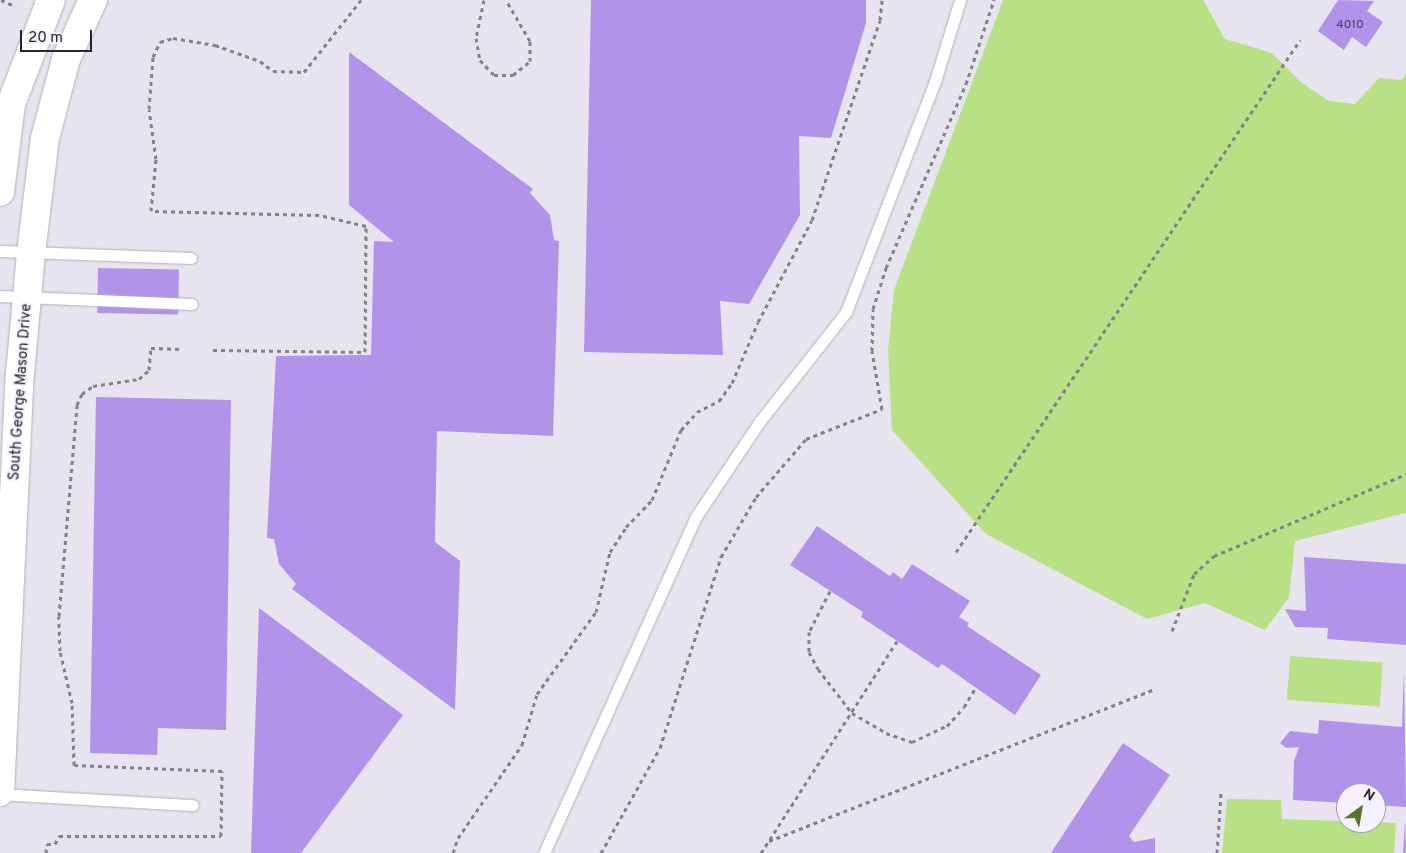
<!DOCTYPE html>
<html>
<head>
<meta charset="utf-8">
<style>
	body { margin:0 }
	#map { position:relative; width:1406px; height:853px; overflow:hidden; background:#e7e4f0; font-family:Overpass,sans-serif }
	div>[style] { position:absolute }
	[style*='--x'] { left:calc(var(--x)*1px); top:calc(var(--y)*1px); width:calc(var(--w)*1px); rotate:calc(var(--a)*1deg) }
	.green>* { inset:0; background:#b8e085; transform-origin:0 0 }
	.building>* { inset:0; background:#b293ea; transform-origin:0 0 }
	.path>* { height:3px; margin-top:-1.5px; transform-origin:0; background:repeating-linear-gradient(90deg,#838189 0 4px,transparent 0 8px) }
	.roads { filter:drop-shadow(0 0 1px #b3afba) drop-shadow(0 0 1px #b3afba) }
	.service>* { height:11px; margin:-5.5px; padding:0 5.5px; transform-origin:5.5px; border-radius:5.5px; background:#fff }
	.secondary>* { height:28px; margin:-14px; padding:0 14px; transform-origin:14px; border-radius:14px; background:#fff }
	span { translate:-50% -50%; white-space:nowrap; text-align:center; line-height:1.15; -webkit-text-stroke:4px #f5f1fd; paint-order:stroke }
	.number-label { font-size:12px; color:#4a415a }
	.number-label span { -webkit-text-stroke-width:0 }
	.street-label { font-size:15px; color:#27262a }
	.north { position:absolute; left:1336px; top:783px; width:50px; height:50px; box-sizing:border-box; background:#f5f1fd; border:1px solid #a3a0a9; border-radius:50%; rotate:32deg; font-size:14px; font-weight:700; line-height:20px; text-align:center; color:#27262a }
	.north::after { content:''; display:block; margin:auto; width:18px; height:22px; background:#57752a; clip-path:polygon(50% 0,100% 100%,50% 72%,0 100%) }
	.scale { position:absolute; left:20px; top:30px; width:72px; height:22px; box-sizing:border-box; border:2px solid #27262a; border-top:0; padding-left:6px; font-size:15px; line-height:18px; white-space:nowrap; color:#27262a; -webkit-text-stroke:4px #f5f1fd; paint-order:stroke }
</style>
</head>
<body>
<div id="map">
	<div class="green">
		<i style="clip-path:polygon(1003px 0,1203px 0,1225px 39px,1272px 53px,1302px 83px,1329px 101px,1355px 104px,1379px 78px,1402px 80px,1406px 73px,1406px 513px,1295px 541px,1289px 597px,1265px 630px,1205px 603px,1147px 619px,986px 534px,892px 430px,888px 350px,894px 290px)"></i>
		<i style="left:1290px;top:656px;width:93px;height:44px;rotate:4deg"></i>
		<i style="clip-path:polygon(1227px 799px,1281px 800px,1282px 819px,1396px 823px,1394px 853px,1222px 853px)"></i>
	</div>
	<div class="building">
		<i style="clip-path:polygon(591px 0,866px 0,866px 23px,831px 138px,799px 136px,800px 215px,749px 304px,720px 301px,723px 355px,584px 352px)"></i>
		<i style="clip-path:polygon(1338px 0,1374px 1px,1367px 11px,1383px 22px,1366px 47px,1352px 37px,1344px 50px,1318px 31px)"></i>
		<i style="clip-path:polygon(349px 52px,533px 189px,530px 193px,550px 215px,554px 240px,559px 241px,553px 436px,437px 431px,435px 542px,460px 561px,455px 710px,292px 589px,296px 584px,279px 564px,274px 539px,267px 538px,276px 356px,371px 355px,374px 241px,394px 242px,349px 205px)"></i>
		<i style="left:98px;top:268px;width:81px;height:45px;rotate:1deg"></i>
		<i style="clip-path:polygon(96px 397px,231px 400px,226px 730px,158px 728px,157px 755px,90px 753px)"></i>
		<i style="clip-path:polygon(817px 526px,890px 576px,893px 572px,902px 579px,912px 564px,970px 601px,959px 617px,969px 623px,967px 626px,1041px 675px,1015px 715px,942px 664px,938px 668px,861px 617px,863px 612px,790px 565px)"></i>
		<i style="clip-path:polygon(1304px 557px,1406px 564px,1406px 645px,1327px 639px,1328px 628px,1295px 627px,1285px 609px,1306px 611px)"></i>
		<i style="clip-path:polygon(259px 608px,403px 715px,301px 853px,251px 853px)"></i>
		<i style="clip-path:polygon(1404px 669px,1406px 807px,1376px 805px,1376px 793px,1346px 793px,1346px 803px,1293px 800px,1294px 761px,1299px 747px,1286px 748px,1280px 743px,1290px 731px,1318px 734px,1319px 720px,1402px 727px)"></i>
		<i style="clip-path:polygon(1123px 743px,1170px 775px,1129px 836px,1134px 842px,1155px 838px,1155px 853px,1051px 853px)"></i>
		<i style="clip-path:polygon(1405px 820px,1406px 853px,1403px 853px)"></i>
	</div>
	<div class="path">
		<i style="--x:1;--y:0;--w:15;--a:23"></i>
		<i style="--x:484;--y:0;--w:39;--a:102"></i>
		<i style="--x:476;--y:38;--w:22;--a:80"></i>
		<i style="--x:480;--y:60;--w:21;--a:47"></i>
		<i style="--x:494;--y:75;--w:19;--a:0"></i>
		<i style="--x:513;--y:75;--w:22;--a:-39"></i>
		<i style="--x:530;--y:61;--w:20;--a:-90"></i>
		<i style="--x:530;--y:41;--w:48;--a:-120.3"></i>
		<i style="--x:213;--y:350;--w:152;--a:0.8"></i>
		<i style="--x:365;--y:352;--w:126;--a:-89.5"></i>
		<i style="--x:366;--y:226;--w:48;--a:-166.8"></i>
		<i style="--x:319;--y:215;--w:168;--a:-178.6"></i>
		<i style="--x:151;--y:211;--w:52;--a:-84.5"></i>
		<i style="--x:156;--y:159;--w:50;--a:-98"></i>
		<i style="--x:149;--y:109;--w:52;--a:-85.6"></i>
		<i style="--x:153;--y:57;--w:17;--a:-65"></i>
		<i style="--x:160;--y:42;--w:14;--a:-17"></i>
		<i style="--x:173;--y:38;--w:43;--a:9.5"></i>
		<i style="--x:215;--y:45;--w:48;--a:19.6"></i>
		<i style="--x:260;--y:61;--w:16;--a:38"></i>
		<i style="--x:273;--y:71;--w:31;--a:2"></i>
		<i style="--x:304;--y:72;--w:92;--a:-51.6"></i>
		<i style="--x:956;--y:552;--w:617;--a:-56.1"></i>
		<i style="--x:830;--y:591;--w:46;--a:117.1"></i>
		<i style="--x:809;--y:632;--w:20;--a:90"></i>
		<i style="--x:809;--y:652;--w:19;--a:62"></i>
		<i style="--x:818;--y:669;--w:56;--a:52.3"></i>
		<i style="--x:852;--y:713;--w:39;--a:30"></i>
		<i style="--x:886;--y:733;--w:28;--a:19"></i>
		<i style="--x:912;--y:742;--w:38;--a:-25"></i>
		<i style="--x:947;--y:726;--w:25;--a:-48"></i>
		<i style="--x:964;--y:707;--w:23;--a:-59"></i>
		<i style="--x:1172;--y:631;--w:61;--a:-68.9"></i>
		<i style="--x:1194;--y:574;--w:27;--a:-42"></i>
		<i style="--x:1214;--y:556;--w:209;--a:-23.1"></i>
		<i style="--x:769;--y:841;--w:412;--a:-21.5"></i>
		<i style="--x:46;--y:853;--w:9;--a:-84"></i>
		<i style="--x:47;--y:844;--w:8;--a:0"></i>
		<i style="--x:55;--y:844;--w:9;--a:-63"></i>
		<i style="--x:59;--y:836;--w:162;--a:0"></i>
		<i style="--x:221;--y:836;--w:65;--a:-89.1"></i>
		<i style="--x:222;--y:771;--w:148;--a:-177.7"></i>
		<i style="--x:74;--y:765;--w:62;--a:-91.8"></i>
		<i style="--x:72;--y:703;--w:53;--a:-103"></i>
		<i style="--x:60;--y:651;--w:35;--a:-92"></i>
		<i style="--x:59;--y:616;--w:212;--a:-85.1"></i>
		<i style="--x:77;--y:405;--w:12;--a:-66"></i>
		<i style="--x:82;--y:394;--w:14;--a:-36"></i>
		<i style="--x:93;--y:386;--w:47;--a:-8.7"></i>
		<i style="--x:139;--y:379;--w:13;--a:-42"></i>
		<i style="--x:149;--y:370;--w:22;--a:-85"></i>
		<i style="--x:151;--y:348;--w:31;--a:2"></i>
		<i style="--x:453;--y:853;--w:16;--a:-72"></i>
		<i style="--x:458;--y:838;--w:113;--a:-55.5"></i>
		<i style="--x:522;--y:745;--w:53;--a:-73.6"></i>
		<i style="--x:537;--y:694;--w:101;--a:-54.3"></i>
		<i style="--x:596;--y:612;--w:62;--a:-76.9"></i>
		<i style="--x:610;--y:552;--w:30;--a:-57"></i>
		<i style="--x:626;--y:527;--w:37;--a:-46"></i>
		<i style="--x:652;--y:500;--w:76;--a:-67.5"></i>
		<i style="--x:681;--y:430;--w:24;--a:-48"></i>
		<i style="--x:697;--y:412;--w:25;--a:-27"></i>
		<i style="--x:719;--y:401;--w:22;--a:-54"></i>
		<i style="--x:732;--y:383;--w:66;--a:-66.9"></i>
		<i style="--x:758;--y:322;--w:115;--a:-62.1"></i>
		<i style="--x:812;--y:220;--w:211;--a:-71.2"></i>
		<i style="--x:880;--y:20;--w:20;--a:-84"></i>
		<i style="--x:601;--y:853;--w:120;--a:-60.7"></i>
		<i style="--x:660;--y:748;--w:201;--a:-72.3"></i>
		<i style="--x:721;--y:557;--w:69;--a:-59.7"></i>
		<i style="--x:756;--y:497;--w:77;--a:-49.2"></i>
		<i style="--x:806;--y:439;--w:82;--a:-21.5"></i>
		<i style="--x:882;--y:409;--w:59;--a:-99.8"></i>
		<i style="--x:872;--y:351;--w:42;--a:-88.6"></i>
		<i style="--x:873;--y:309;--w:43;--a:-72.4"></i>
		<i style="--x:886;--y:268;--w:201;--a:-66.5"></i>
		<i style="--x:966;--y:84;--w:89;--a:-71.6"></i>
		<i style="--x:761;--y:853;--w:252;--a:-57.3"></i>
		<i style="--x:1217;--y:853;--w:61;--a:-86.2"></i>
	</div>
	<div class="roads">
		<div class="service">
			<i style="--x:0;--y:251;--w:191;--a:2.1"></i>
			<i style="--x:0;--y:296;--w:192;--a:2.4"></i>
			<i style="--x:0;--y:794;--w:193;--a:3.3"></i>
			<i style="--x:544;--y:853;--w:367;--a:-65.7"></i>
			<i style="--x:695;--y:518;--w:117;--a:-56.2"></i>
			<i style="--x:760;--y:421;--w:139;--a:-51.7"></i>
			<i style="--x:846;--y:312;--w:248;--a:-68.9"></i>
			<i style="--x:935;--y:81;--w:85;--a:-72.8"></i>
		</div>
		<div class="secondary">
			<i style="--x:0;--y:192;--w:89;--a:-82.9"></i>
			<i style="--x:11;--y:104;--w:111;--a:-69"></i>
			<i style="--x:0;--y:792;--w:418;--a:-87.3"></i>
			<i style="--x:20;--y:374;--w:121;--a:-84.8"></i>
			<i style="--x:31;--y:253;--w:116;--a:-83.1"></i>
			<i style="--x:45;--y:138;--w:82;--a:-75.1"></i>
			<i style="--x:66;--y:59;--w:65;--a:-65.4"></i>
		</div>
	</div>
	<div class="number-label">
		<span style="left:1350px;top:26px">4010</span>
	</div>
	<div class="street-label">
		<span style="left:21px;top:392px;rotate:-86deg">South George Mason Drive</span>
	</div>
	<div class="north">N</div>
	<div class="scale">20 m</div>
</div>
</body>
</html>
